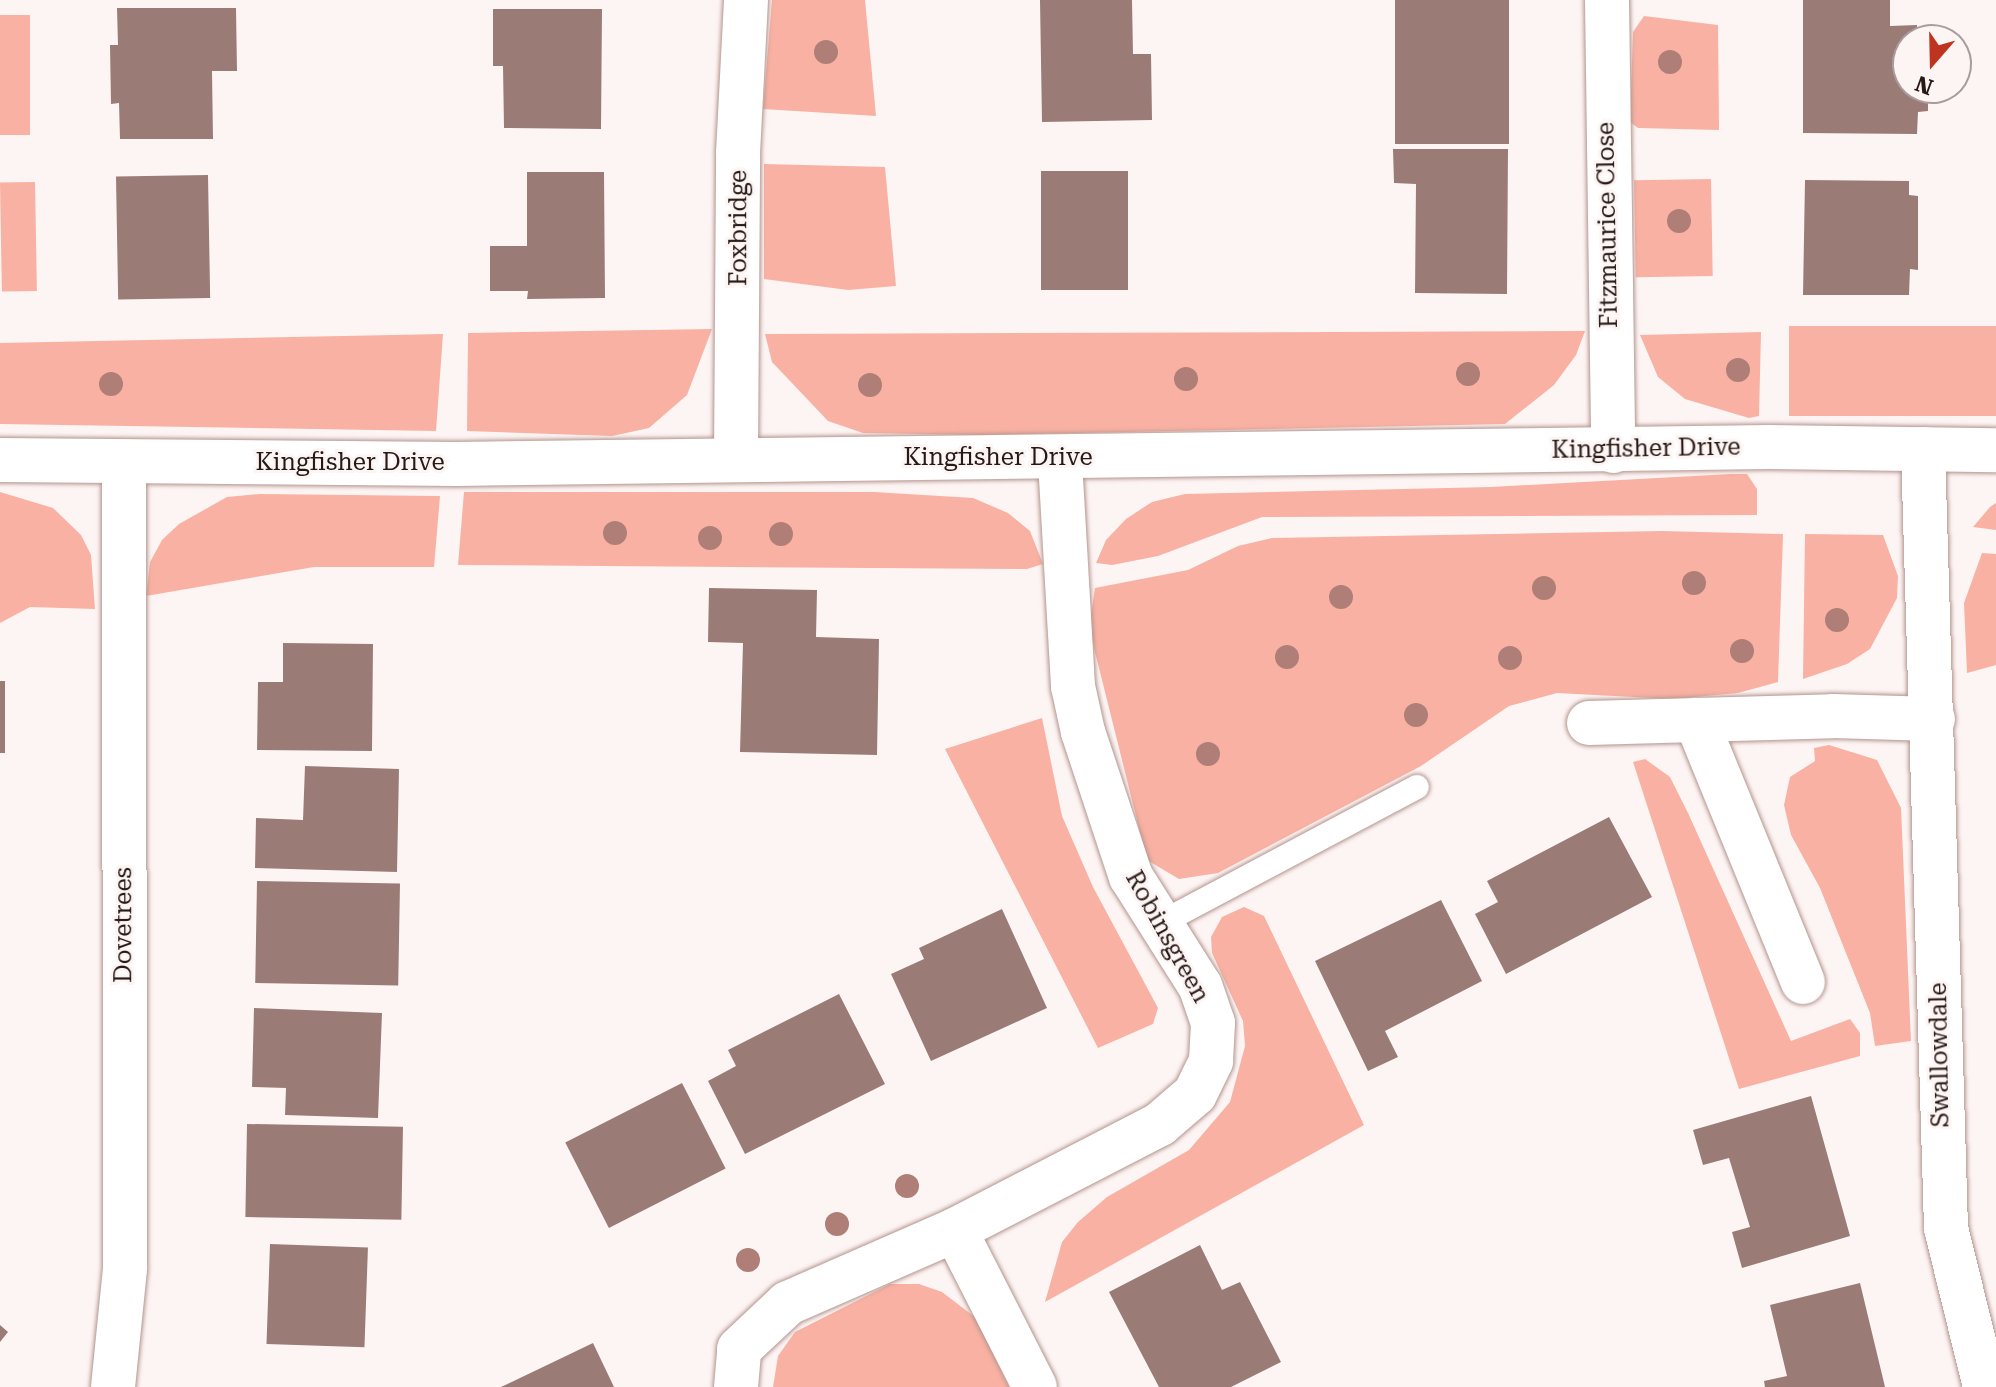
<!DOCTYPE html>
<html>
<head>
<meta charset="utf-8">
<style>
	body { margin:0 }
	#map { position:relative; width:1996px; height:1387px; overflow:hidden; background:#fdf5f4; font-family:"Roboto Serif",serif }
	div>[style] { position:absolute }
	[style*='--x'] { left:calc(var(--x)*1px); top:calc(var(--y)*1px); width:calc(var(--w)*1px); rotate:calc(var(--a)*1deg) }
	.green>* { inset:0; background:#f9b1a3; transform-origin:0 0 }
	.building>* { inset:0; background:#9a7b75; transform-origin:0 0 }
	.roads { filter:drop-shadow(0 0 2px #b4948d) drop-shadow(0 0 2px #b4948d) }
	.lane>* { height:24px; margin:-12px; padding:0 12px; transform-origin:12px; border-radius:12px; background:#fff }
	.street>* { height:44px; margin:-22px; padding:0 22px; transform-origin:22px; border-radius:22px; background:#fff }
	.secondary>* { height:44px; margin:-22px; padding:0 22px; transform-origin:22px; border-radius:22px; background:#fff }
	.trees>* { width:24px; height:24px; margin:-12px; border-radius:50%; background:#af7e77 }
	span { translate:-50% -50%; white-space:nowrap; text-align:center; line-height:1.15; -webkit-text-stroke:6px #fdf5f4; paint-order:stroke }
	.street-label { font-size:24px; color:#261a17 }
	.north { position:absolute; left:1892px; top:24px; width:80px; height:80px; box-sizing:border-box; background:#fdf5f4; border:2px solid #a79d9c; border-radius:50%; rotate:200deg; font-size:22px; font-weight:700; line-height:32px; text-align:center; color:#261a17 }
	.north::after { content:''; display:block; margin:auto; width:28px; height:36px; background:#bf341e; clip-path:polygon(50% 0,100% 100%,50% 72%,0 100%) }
</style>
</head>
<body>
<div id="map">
	<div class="green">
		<i style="clip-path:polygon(772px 0,865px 0,876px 116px,763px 109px)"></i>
		<i style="left:30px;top:15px;width:120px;height:30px;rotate:90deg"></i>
		<i style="clip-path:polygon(1644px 16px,1718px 25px,1719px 130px,1638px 128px,1630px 122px,1633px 32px)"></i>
		<i style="clip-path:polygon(764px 164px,885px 167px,896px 286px,848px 290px,764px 279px)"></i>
		<i style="left:1711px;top:179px;width:97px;height:77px;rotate:89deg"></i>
		<i style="left:35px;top:182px;width:109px;height:35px;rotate:89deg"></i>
		<i style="left:1996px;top:326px;width:90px;height:207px;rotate:90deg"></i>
		<i style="clip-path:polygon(712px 329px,687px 395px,649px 428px,612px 436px,467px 431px,468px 333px)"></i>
		<i style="clip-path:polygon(1585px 331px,1576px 355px,1554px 385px,1505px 424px,980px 435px,863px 433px,828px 421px,772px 362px,765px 334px)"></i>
		<i style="clip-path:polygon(1761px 332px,1759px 416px,1749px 418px,1685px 399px,1658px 377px,1640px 335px)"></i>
		<i style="clip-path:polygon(443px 334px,436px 431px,0 424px,0 343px)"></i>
		<i style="clip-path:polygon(1731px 474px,1747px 474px,1757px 489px,1757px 515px,1262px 517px,1158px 556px,1112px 565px,1096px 563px,1106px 540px,1126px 519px,1152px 502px,1185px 494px,1491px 487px)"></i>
		<i style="clip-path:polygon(0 492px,53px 508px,81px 535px,91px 555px,95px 609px,30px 607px,0 623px)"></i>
		<i style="clip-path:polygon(464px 492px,874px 492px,973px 498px,1008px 513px,1030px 531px,1043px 564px,1027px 569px,458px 565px)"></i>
		<i style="clip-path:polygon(260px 494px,440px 496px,434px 567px,314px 567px,146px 596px,150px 562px,162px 540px,179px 524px,227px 497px)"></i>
		<i style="clip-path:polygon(1996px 503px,1996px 530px,1973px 527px,1990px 507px)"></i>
		<i style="clip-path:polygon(1662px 531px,1783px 534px,1778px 682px,1738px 693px,1672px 699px,1557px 693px,1509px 706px,1421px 766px,1218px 873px,1179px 879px,1147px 860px,1089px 628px,1095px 588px,1188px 570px,1238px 546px,1272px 538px)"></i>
		<i style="clip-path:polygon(1805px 534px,1883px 535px,1898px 576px,1897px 598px,1870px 649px,1847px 664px,1803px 679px)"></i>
		<i style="clip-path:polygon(1982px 553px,1996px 554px,1996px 665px,1967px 673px,1964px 603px)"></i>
		<i style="clip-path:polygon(1042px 718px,1062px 816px,1093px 887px,1158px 1008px,1153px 1024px,1098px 1048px,945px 749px)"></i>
		<i style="clip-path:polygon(1829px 745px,1877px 760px,1901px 808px,1911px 1041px,1875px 1046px,1870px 1013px,1820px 888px,1791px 835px,1784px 805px,1790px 777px,1815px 761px,1814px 748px)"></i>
		<i style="clip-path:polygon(1645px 759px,1670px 777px,1688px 813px,1791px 1041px,1850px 1019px,1860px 1033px,1860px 1056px,1739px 1089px,1633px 762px)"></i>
		<i style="clip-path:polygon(1244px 907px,1264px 916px,1364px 1125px,1045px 1302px,1062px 1242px,1078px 1222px,1107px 1197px,1189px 1150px,1230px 1102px,1245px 1046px,1243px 1021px,1212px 953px,1211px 937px,1222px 917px)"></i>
		<i style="clip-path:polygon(890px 1284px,919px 1284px,942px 1292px,976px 1318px,1009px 1387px,773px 1387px,778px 1356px,795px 1332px)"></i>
	</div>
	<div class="building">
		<i style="clip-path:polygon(1040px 0,1132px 0,1133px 54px,1151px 54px,1152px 120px,1042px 122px)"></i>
		<i style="left:1395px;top:0;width:114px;height:144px"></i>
		<i style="clip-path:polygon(1803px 0,1890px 0,1890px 26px,1917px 25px,1917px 40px,1908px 40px,1908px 88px,1928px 88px,1928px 111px,1918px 112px,1917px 134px,1803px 133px)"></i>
		<i style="clip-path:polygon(117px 8px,236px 8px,237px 71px,212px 71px,213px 139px,120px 139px,119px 103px,111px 104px,110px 45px,118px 45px)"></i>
		<i style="clip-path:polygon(493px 9px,602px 9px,601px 129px,504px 128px,503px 66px,493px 66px)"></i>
		<i style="clip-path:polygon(1393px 149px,1508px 149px,1507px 294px,1415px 293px,1416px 184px,1394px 183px)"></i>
		<i style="left:1041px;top:171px;width:87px;height:119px"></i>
		<i style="clip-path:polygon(527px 172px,604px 172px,605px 298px,527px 299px,528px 291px,490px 291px,490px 246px,527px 246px)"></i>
		<i style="left:208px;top:175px;width:123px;height:92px;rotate:89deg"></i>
		<i style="clip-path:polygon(1805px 180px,1909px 181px,1909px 195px,1918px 196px,1918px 270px,1910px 269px,1909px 295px,1803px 295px)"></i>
		<i style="clip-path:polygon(709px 588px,817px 590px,816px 637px,879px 639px,877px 755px,740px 752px,743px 643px,708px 642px)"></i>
		<i style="clip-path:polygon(283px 643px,373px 644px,372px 751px,257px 750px,258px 682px,283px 682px)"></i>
		<i style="left:0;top:681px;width:5px;height:72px"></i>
		<i style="clip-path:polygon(305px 766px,399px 769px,397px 872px,255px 868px,256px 818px,303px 820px)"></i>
		<i style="clip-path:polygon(1609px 817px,1652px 897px,1506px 974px,1475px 914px,1498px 902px,1487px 881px)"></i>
		<i style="left:257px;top:881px;width:143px;height:102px;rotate:1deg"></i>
		<i style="clip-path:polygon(1441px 900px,1482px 981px,1385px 1031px,1398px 1057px,1368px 1071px,1315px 961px)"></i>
		<i style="clip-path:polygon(1002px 909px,1047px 1008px,931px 1061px,891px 974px,924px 959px,919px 948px)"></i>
		<i style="clip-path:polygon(839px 994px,885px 1084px,745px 1154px,708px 1081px,736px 1066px,728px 1050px)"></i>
		<i style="clip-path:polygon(254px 1008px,382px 1013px,378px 1118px,285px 1115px,286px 1088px,252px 1087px)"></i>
		<i style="left:682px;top:1083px;width:96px;height:131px;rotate:63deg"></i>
		<i style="clip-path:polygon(1811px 1096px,1850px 1236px,1742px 1268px,1732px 1232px,1750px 1227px,1729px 1158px,1703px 1165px,1693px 1130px)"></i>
		<i style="left:247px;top:1124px;width:156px;height:93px;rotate:1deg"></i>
		<i style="left:270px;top:1244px;width:98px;height:100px;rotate:2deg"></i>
		<i style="clip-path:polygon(1200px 1245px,1222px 1290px,1240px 1282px,1281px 1362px,1231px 1387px,1159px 1387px,1109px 1292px)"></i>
		<i style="clip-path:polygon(1860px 1283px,1885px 1387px,1765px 1387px,1764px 1381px,1787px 1376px,1770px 1305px)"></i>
		<i style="clip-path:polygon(0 1325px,8px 1332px,0 1342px)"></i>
		<i style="clip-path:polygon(593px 1343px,614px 1387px,501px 1387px)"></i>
	</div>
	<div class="roads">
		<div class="lane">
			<i style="--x:1159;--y:924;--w:292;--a:-28"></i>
		</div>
		<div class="street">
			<i style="--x:1607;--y:0;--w:451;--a:89.2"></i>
			<i style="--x:1923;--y:449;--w:779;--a:88.31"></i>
			<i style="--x:1946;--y:1228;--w:164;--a:76.2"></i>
			<i style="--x:736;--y:457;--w:304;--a:-89.6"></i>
			<i style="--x:738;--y:153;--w:153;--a:-87"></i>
			<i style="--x:1696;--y:720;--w:283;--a:67.8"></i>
			<i style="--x:1589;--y:723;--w:244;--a:-1.6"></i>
			<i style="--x:1833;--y:716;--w:100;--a:1.7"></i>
			<i style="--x:955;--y:1230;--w:176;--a:63"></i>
			<i style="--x:113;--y:1387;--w:119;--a:-84.2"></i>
			<i style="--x:125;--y:1269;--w:807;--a:-90.07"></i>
			<i style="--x:736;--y:1387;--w:38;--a:-85"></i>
			<i style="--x:739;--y:1349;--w:67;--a:-43.2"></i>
			<i style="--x:788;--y:1303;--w:182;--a:-23.6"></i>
			<i style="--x:955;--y:1230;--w:231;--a:-27.3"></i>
			<i style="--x:1160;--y:1124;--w:46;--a:-40.6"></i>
			<i style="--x:1195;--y:1094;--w:37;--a:-64"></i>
			<i style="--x:1211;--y:1061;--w:38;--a:-87"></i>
			<i style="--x:1213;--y:1023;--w:39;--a:-109"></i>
			<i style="--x:1200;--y:986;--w:129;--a:-122.3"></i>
			<i style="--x:1131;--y:877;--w:153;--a:-108.3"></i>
			<i style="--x:1083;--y:732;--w:47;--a:-102.3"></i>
			<i style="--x:1073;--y:686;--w:228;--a:-93.3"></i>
		</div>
		<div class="secondary">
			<i style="--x:0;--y:460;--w:457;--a:0.5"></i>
			<i style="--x:457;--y:464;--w:1312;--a:-0.74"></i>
			<i style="--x:1769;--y:447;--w:227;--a:0.8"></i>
		</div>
	</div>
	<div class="trees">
		<i style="left:826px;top:52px"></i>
		<i style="left:1670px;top:62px"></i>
		<i style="left:1679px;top:221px"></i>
		<i style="left:1738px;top:370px"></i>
		<i style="left:1468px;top:374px"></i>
		<i style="left:1186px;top:379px"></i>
		<i style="left:111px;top:384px"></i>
		<i style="left:870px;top:385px"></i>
		<i style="left:615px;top:533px"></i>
		<i style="left:781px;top:534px"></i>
		<i style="left:710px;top:538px"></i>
		<i style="left:1694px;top:583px"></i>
		<i style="left:1544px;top:588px"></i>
		<i style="left:1341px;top:597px"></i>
		<i style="left:1837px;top:620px"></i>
		<i style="left:1742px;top:651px"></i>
		<i style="left:1287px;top:657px"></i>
		<i style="left:1510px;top:658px"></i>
		<i style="left:1416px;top:715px"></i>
		<i style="left:1208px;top:754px"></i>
		<i style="left:907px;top:1186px"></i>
		<i style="left:837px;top:1224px"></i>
		<i style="left:748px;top:1260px"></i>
	</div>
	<div class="street-label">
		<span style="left:1608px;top:225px;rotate:-91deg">Fitzmaurice Close</span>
		<span style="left:739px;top:228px;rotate:-90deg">Foxbridge</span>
		<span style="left:1646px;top:449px;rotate:-1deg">Kingfisher Drive</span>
		<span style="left:998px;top:458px">Kingfisher Drive</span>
		<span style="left:350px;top:463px">Kingfisher Drive</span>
		<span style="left:124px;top:925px;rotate:-90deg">Dovetrees</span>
		<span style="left:1167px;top:937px;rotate:61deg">Robinsgreen</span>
		<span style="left:1940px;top:1055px;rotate:-91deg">Swallowdale</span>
	</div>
	<div class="north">N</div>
</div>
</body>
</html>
